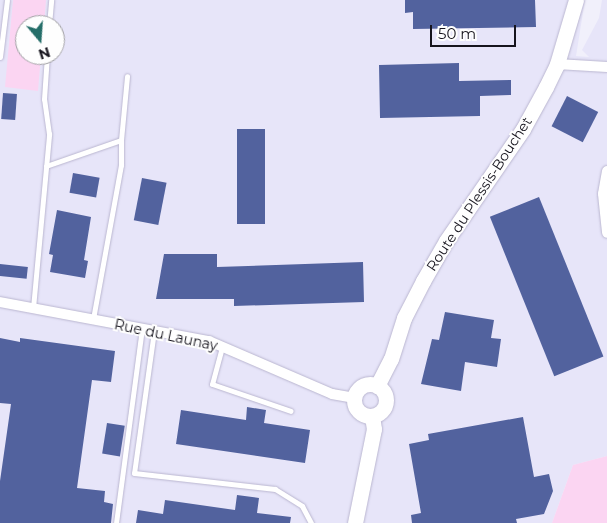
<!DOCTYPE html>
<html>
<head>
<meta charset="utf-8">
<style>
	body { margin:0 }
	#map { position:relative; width:607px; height:523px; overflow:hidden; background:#f1f0fb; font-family:Montserrat,sans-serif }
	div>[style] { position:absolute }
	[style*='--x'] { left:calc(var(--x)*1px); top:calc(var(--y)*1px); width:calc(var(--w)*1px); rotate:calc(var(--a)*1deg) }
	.built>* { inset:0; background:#e7e5f9 }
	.green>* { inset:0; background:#fbd5f2 }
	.building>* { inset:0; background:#52629e; transform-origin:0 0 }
	.roads { filter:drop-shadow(0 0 1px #bab6d0) drop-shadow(0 0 1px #bab6d0) }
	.lane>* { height:5px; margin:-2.5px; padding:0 2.5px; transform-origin:2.5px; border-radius:2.5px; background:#fff }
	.street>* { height:10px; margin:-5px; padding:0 5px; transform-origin:5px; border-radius:5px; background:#fff }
	.secondary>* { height:15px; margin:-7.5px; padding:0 7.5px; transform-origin:7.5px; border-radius:7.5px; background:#fff }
	.secondary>.ring { margin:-7.5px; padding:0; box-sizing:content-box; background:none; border:15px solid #fff; border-radius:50% }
	span { translate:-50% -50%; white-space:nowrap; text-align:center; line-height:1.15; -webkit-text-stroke:4px #fefefe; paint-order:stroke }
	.street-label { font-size:14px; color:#16141d }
	.north { position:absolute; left:15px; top:15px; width:50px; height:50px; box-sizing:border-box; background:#fefefe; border:1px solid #a1a0a4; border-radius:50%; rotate:162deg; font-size:14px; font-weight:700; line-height:20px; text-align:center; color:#16141d }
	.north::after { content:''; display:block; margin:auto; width:18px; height:22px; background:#256e69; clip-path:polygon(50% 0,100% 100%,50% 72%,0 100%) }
	.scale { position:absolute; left:430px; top:25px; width:86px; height:22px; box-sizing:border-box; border:2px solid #16141d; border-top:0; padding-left:6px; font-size:15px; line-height:18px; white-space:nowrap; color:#16141d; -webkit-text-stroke:4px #fefefe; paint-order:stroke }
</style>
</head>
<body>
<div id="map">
	<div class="built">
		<i style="clip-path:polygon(evenodd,0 0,585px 0,576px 56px,589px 57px,582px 50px,599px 18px,602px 0,607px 0,607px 456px,573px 465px,552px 523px,0 523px,0 0,25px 25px,55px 25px,55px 55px,25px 55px,25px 25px)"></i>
	</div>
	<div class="green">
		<i style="clip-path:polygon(13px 0,46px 0,44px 25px,25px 25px,25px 55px,41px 55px,38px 91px,5px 87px)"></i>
		<i style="clip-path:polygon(607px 456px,607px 523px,552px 523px,573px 465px)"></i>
	</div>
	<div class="building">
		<i style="clip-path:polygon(405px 0,535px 0,536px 27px,413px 29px,413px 12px,405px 13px)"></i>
		<i style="clip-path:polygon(459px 63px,459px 81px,511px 80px,511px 95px,480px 96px,480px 116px,380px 118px,379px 65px)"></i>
		<i style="left:3px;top:93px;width:14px;height:26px;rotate:4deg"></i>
		<i style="left:567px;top:96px;width:35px;height:34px;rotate:27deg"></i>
		<i style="left:237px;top:129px;width:28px;height:95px"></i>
		<i style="left:73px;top:173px;width:27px;height:20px;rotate:10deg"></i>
		<i style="left:142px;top:178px;width:25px;height:43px;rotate:11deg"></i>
		<i style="left:539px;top:197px;width:172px;height:53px;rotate:68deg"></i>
		<i style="clip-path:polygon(57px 210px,91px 217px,84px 260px,88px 261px,85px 278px,50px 272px,53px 255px,49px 254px)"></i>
		<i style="clip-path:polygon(164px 254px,217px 254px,217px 267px,363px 262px,364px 302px,234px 306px,234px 299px,156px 299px)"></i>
		<i style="left:0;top:264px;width:28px;height:12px;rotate:6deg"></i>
		<i style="clip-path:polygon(445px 312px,494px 320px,491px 338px,501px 339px,497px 367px,465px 362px,461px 391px,421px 384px,432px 339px,439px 340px)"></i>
		<i style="clip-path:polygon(0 338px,20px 342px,20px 338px,115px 351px,111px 382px,92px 380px,77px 488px,105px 491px,104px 502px,113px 504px,111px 523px,0 523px,0 481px,11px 404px,0 403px)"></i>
		<i style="clip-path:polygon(247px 407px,266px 410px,264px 423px,310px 430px,305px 463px,176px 444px,181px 410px,246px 420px)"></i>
		<i style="clip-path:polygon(523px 417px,534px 477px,549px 474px,553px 491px,544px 514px,516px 519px,517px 523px,412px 523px,411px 515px,421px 513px,409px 444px,429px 440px,428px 434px)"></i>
		<i style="left:107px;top:423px;width:18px;height:31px;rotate:9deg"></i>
		<i style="clip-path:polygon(237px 495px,259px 498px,257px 513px,291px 517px,290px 523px,136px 523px,138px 510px,163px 514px,165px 500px,235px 510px)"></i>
	</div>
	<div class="roads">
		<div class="lane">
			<i style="--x:49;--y:25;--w:25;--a:-85"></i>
			<i style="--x:0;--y:57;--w:57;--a:-83"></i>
			<i style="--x:46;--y:166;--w:79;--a:-19.1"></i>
			<i style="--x:121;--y:140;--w:64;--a:-84.6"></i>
			<i style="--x:33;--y:308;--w:175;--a:-84.7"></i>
			<i style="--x:49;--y:134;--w:35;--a:-98"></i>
			<i style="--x:44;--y:99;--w:44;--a:-86.1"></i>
			<i style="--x:93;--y:319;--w:157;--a:-79.7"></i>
			<i style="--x:121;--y:165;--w:25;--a:-90"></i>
			<i style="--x:154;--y:331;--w:143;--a:98"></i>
			<i style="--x:134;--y:473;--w:142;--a:6.5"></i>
			<i style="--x:275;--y:489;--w:32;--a:32"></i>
			<i style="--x:302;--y:506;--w:19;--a:62"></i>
			<i style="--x:222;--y:347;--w:38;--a:105"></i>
			<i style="--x:212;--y:384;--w:83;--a:18.9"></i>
			<i style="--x:116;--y:523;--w:196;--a:-82.4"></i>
		</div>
		<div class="street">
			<i style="--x:557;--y:64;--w:50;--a:3.4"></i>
			<i style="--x:607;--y:171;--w:23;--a:100"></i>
			<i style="--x:603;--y:194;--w:39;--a:84"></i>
			<i style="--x:0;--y:302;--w:213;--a:10.6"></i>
			<i style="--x:209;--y:341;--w:134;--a:23.3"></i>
			<i style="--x:332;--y:394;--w:23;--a:10"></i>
		</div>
		<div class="secondary">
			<i class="ring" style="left:354px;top:384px;width:17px;height:17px"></i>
			<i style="--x:377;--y:386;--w:30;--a:-63"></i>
			<i style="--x:391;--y:359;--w:43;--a:-72.4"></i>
			<i style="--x:404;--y:318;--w:42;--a:-62.8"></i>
			<i style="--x:423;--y:281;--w:46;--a:-60.1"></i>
			<i style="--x:446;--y:241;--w:136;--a:-55.5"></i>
			<i style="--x:523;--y:129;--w:48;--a:-61.3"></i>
			<i style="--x:546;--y:87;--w:25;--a:-64"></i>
			<i style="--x:557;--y:64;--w:67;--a:-73.5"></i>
			<i style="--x:355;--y:523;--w:96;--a:-78.6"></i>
			<i style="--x:374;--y:429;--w:13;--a:-99"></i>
		</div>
	</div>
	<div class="street-label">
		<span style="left:479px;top:194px;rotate:-57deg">Route du Plessis-Bouchet</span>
		<span style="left:166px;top:335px;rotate:12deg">Rue du Launay</span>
	</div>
	<div class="north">N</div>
	<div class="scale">50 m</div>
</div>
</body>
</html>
